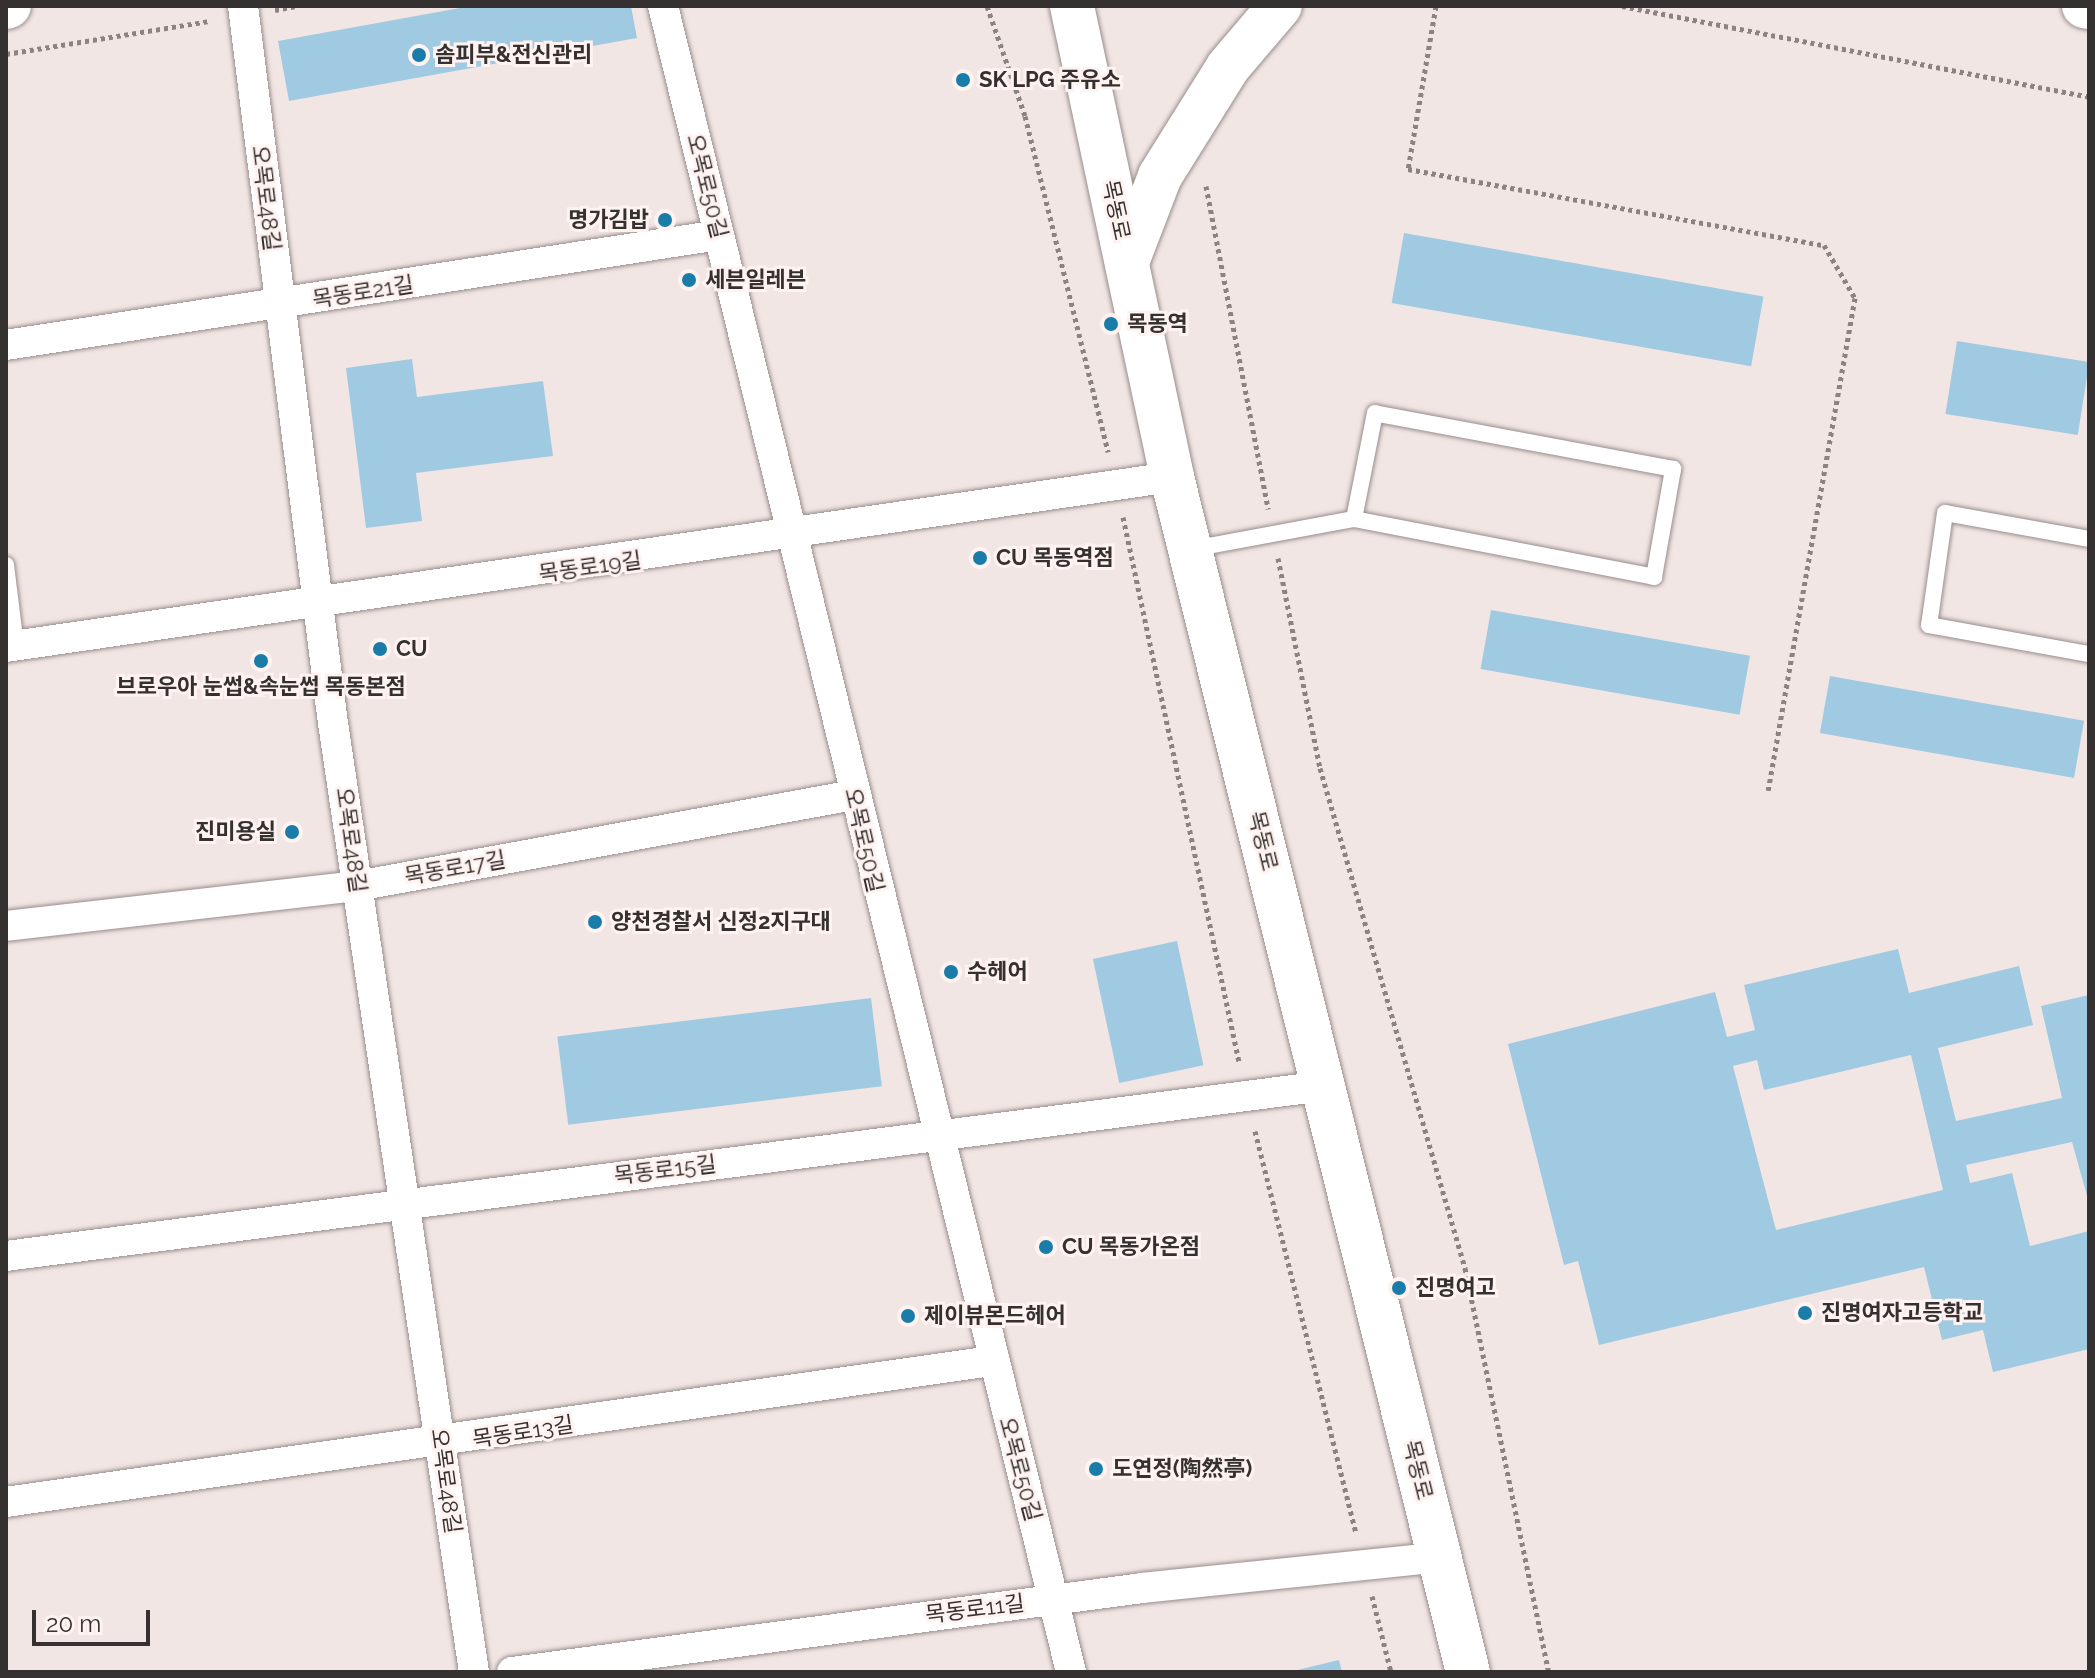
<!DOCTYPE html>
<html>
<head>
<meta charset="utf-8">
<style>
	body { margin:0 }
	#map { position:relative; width:2095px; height:1678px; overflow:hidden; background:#f2e6e4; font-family:Raleway,"Noto Sans KR",sans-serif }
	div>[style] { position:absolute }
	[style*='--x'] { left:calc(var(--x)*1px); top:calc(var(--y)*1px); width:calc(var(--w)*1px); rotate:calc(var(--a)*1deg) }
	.building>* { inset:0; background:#a0cae2; transform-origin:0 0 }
	.path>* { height:5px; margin-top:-2.5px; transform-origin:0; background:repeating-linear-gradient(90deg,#8a8381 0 4px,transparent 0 8px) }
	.roads { filter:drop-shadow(0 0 2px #988d8c) drop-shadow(0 0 2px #988d8c) }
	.service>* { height:16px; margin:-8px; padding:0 8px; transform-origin:8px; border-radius:8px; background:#fff }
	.minor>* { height:30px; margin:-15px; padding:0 15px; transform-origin:15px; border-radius:15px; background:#fff }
	.secondary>* { height:44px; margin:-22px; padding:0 22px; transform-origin:22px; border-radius:22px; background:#fff }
	.dots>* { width:22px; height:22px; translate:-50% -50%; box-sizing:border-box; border:4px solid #fff3f1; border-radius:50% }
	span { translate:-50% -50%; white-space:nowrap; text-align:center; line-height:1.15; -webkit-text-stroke:6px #fff3f1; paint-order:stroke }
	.poi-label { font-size:22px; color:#353130; font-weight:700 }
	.left { translate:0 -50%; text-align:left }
	.right { translate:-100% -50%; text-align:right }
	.street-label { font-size:22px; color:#353130 }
	.frame { position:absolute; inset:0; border:8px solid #353130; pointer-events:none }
	.scale { position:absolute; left:32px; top:1610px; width:118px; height:36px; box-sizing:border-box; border:4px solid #353130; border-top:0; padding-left:10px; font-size:24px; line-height:28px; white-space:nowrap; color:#353130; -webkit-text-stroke:6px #fff3f1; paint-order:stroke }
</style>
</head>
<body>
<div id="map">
	<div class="building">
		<i style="clip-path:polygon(471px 6px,631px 6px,637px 38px,289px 101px,278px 41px)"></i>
		<i style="left:1404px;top:233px;width:365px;height:71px;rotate:10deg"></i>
		<i style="left:1957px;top:341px;width:134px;height:74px;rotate:9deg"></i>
		<i style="clip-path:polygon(412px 359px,417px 397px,543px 381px,553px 456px,416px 473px,422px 521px,366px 528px,346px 368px)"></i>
		<i style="left:1491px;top:610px;width:263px;height:60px;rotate:10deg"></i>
		<i style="left:1830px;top:676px;width:258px;height:58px;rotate:10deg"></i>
		<i style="left:1177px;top:941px;width:127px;height:86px;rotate:78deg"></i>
		<i style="clip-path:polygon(evenodd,1898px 949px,1909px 993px,2019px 966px,2033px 1025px,1938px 1048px,1956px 1121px,2062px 1098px,2041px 1006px,2089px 995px,2089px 1203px,2072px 1142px,1966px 1165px,1970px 1183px,2012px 1173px,2030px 1246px,2089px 1231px,2089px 1349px,1993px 1372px,1983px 1330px,1942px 1340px,1924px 1267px,1599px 1345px,1578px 1261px,1564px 1265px,1508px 1044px,1715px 992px,1727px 1037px,1755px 1030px,1744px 985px,1898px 949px,1911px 1055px,1943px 1190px,1776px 1230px,1733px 1066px,1757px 1060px,1764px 1090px,1911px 1055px)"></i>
		<i style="left:871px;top:998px;width:89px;height:316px;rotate:83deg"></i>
		<i style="clip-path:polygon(1339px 1660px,1342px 1672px,1294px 1672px,1293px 1671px)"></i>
	</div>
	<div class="path">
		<i style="--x:987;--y:6;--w:116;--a:70.9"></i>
		<i style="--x:1025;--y:116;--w:346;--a:76.1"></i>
		<i style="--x:1436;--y:6;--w:165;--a:99.7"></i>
		<i style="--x:1408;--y:169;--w:423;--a:10.4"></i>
		<i style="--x:1824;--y:245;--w:61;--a:59.7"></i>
		<i style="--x:1855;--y:298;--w:500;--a:100"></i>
		<i style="--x:1622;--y:6;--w:476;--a:11"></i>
		<i style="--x:275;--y:10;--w:20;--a:-11"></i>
		<i style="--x:6;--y:54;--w:207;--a:-9.2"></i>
		<i style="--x:1206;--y:186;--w:329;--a:79.1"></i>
		<i style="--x:1123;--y:517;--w:557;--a:77.98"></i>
		<i style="--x:1278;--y:558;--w:214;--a:78.7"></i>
		<i style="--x:1320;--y:768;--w:521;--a:73.83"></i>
		<i style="--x:1465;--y:1268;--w:413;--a:78.3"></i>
		<i style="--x:1255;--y:1131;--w:414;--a:75.9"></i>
		<i style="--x:1372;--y:1596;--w:78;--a:76"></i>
	</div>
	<div class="roads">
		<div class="service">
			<i style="--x:2089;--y:539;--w:146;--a:-169.8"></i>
			<i style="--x:1945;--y:513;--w:113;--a:98.1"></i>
			<i style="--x:1929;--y:625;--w:163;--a:10.3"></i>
			<i style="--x:1192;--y:549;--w:165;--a:-10.5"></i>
			<i style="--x:1354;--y:519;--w:306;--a:10.9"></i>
			<i style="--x:1654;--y:577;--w:110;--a:-80"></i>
			<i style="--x:1673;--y:469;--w:303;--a:-169.4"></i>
			<i style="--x:1375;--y:413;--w:108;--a:101.2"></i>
			<i style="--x:6;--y:565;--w:82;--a:83"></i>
		</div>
		<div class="minor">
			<i style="--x:243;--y:6;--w:723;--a:82.85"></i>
			<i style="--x:333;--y:723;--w:959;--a:81.55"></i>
			<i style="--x:663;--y:6;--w:1715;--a:76.24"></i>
			<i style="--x:6;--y:345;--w:721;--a:-8.77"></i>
			<i style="--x:6;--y:647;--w:1178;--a:-8.3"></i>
			<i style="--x:6;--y:926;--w:353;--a:-6.5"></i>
			<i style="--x:357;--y:886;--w:505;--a:-10.38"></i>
			<i style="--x:6;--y:1256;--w:1329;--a:-7.35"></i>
			<i style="--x:6;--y:1502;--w:996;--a:-8.14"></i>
			<i style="--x:512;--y:1672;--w:636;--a:-7.59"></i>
			<i style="--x:1142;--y:1588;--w:300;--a:-5.9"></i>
		</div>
		<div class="secondary">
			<i style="--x:1072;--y:6;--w:481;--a:78"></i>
			<i style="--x:1172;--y:477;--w:1231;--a:76.09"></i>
			<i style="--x:2084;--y:6;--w:5;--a:11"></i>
			<i style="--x:6;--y:7;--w:3;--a:-18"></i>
			<i style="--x:1127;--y:262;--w:92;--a:-69"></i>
			<i style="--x:1160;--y:176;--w:128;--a:-58"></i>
			<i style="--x:1228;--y:67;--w:80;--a:-49.6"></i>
		</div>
	</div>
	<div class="dots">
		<i style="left:419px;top:55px;background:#1a7ca8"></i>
		<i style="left:963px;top:80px;background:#1a7ca8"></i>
		<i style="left:665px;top:220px;background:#1a7ca8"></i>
		<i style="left:689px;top:280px;background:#1a7ca8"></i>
		<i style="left:1111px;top:324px;background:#1a7ca8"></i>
		<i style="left:980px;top:558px;background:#1a7ca8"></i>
		<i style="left:380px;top:649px;background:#1a7ca8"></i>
		<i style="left:261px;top:661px;background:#1a7ca8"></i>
		<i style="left:292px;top:832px;background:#1a7ca8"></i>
		<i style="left:595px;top:922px;background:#1a7ca8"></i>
		<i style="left:951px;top:972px;background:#1a7ca8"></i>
		<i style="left:1046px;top:1247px;background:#1a7ca8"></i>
		<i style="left:1399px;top:1288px;background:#1a7ca8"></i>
		<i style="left:1805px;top:1313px;background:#1a7ca8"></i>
		<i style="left:908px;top:1316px;background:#1a7ca8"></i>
		<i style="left:1096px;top:1469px;background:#1a7ca8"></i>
	</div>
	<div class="poi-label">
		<span class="left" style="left:435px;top:55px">솜피부&amp;전신관리</span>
		<span class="left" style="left:979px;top:80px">SK LPG 주유소</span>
		<span class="right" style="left:649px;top:220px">명가김밥</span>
		<span class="left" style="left:705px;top:280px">세븐일레븐</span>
		<span class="left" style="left:1127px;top:324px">목동역</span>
		<span class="left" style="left:996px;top:558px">CU 목동역점</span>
		<span class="left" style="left:396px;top:649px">CU</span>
		<span style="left:261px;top:687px">브로우아 눈썹&amp;속눈썹 목동본점</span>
		<span class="right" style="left:276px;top:832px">진미용실</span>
		<span class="left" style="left:611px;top:922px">양천경찰서 신정2지구대</span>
		<span class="left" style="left:967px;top:972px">수헤어</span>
		<span class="left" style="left:1062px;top:1247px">CU 목동가온점</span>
		<span class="left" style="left:1415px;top:1288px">진명여고</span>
		<span class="left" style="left:1821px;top:1313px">진명여자고등학교</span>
		<span class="left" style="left:924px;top:1316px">제이뷰몬드헤어</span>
		<span class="left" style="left:1112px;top:1469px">도연정(陶然亭)</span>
	</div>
	<div class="street-label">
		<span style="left:707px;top:186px;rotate:76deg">오목로50길</span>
		<span style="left:266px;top:198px;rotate:83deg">오목로48길</span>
		<span style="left:1116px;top:210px;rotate:78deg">목동로</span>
		<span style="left:363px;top:292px;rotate:-9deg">목동로21길</span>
		<span style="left:590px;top:567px;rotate:-8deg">목동로19길</span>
		<span style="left:351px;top:840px;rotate:82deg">오목로48길</span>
		<span style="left:864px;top:840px;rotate:77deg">오목로50길</span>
		<span style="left:1263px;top:841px;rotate:76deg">목동로</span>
		<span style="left:455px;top:868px;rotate:-10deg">목동로17길</span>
		<span style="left:665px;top:1170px;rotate:-7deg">목동로15길</span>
		<span style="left:523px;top:1432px;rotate:-9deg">목동로13길</span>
		<span style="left:1020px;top:1469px;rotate:75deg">오목로50길</span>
		<span style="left:1418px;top:1470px;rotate:76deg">목동로</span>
		<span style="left:446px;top:1481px;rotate:82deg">오목로48길</span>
		<span style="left:975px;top:1609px;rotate:-7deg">목동로11길</span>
	</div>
	<div class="frame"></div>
	<div class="scale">20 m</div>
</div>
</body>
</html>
